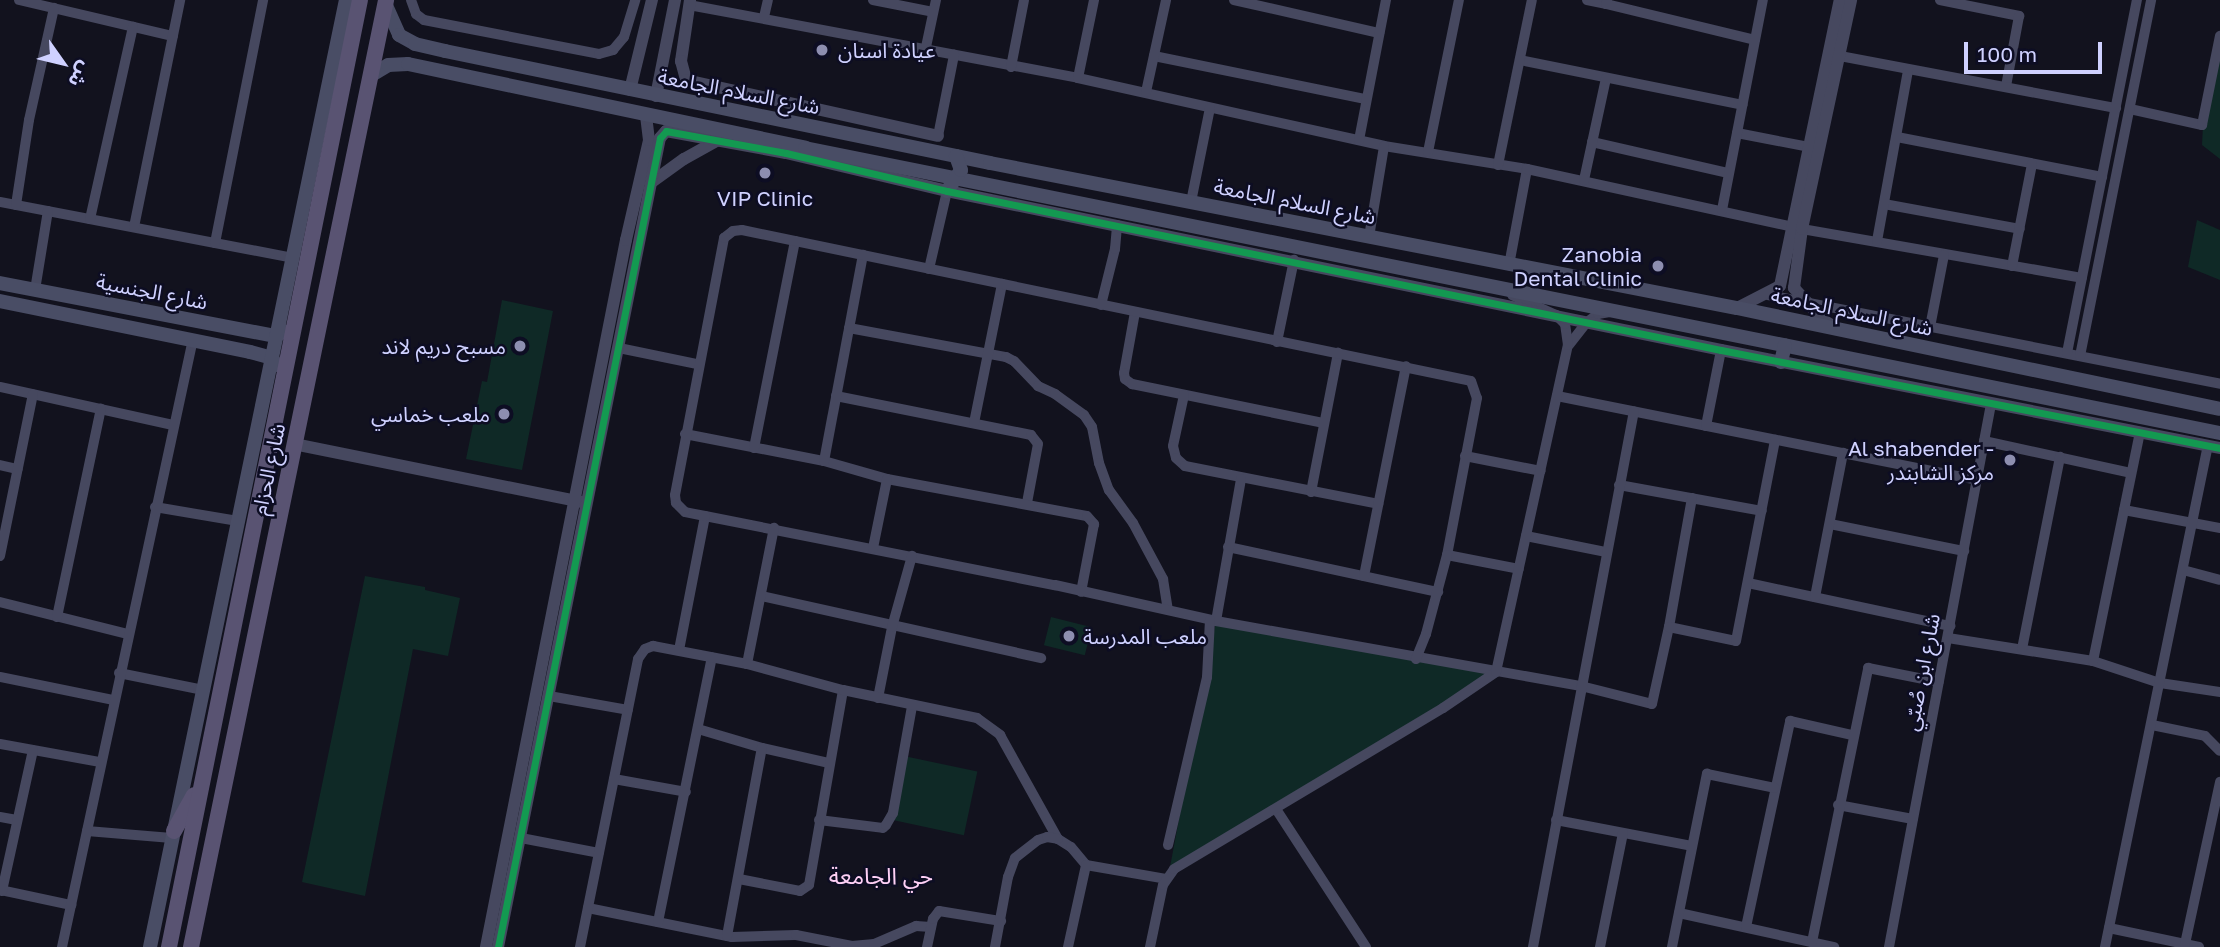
<!DOCTYPE html>
<html>
<head>
<meta charset="utf-8">
<style>
	body { margin:0 }
	#map { position:relative; width:2220px; height:947px; overflow:hidden; background:#12121e; font-family:"Golos Text","Noto Sans Arabic",sans-serif }
	div>[style] { position:absolute }
	[style*='--x'] { left:calc(var(--x)*1px); top:calc(var(--y)*1px); width:calc(var(--w)*1px); rotate:calc(var(--a)*1deg) }
	.green>* { inset:0; background:#0f2926; transform-origin:0 0 }
	.minor>* { height:10px; margin:-5px; padding:0 5px; transform-origin:5px; border-radius:5px; background:#46485f }
	.tertiary>* { height:12px; margin:-6px; padding:0 6px; transform-origin:6px; border-radius:6px; background:#46485f }
	.secondary>* { height:14px; margin:-7px; padding:0 7px; transform-origin:7px; border-radius:7px; background:#494d65 }
	.primary>* { height:16px; margin:-8px; padding:0 8px; transform-origin:8px; border-radius:8px; background:#595372 }
	.cycleway>* { height:7px; margin:-3.5px; padding:0 3.5px; transform-origin:3.5px; border-radius:3.5px; background:#139951 }
	.dots>* { width:19px; height:19px; translate:-50% -50%; box-sizing:border-box; border:4px solid #0d0d23; border-radius:50% }
	span { translate:-50% -50%; white-space:nowrap; text-align:center; line-height:1.15; -webkit-text-stroke:5px #0d0d23; paint-order:stroke }
	.poi-label { font-size:21px; color:#cfd1ff }
	.left { translate:0 -50%; text-align:left }
	.right { translate:-100% -50%; text-align:right }
	.street-label { font-size:21px; color:#cfd1ff }
	.neighbourhood-label { font-size:23px; color:#ffd1f6 }
	.north { position:absolute; left:28px; top:28px; width:70px; height:70px; -webkit-text-stroke:5px #0d0d23; paint-order:stroke; rotate:124deg; font-size:19px; font-weight:700; line-height:28px; text-align:center; color:#cfd1ff }
	.north::after { content:''; display:block; margin:auto; width:24px; height:32px; background:#cfd1ff; clip-path:polygon(50% 0,100% 100%,50% 72%,0 100%) }
	.scale { position:absolute; left:1964px; top:42px; width:138px; height:32px; box-sizing:border-box; border:4px solid #cfd1ff; border-top:0; padding-left:9px; font-size:21px; line-height:24px; white-space:nowrap; color:#cfd1ff; -webkit-text-stroke:5px #0d0d23; paint-order:stroke }
</style>
</head>
<body>
<div id="map">
	<div class="green">
		<i style="clip-path:polygon(2220px 36px,2220px 159px,2202px 145px,2203px 125px)"></i>
		<i style="clip-path:polygon(2197px 220px,2220px 230px,2220px 280px,2188px 267px)"></i>
		<i style="clip-path:polygon(502px 300px,553px 311px,522px 470px,466px 459px,482px 381px,487px 382px)"></i>
		<i style="clip-path:polygon(365px 576px,425px 587px,425px 590px,460px 598px,448px 656px,413px 649px,365px 896px,302px 882px)"></i>
		<i style="left:1051px;top:617px;width:42px;height:29px;rotate:14deg"></i>
		<i style="clip-path:polygon(1216px 621px,1496px 672px,1170px 867px)"></i>
		<i style="left:904px;top:756px;width:75px;height:65px;rotate:12deg"></i>
	</div>
	<div class="minor">
		<i style="--x:19;--y:0;--w:158;--a:13.2"></i>
		<i style="--x:411;--y:0;--w:15;--a:70"></i>
		<i style="--x:416;--y:14;--w:10;--a:37"></i>
		<i style="--x:424;--y:20;--w:178;--a:11"></i>
		<i style="--x:599;--y:54;--w:15;--a:-16"></i>
		<i style="--x:613;--y:50;--w:17;--a:-50"></i>
		<i style="--x:624;--y:37;--w:39;--a:-73"></i>
		<i style="--x:873;--y:0;--w:61;--a:11.3"></i>
		<i style="--x:1234;--y:0;--w:149;--a:12.8"></i>
		<i style="--x:1587;--y:0;--w:19;--a:12"></i>
		<i style="--x:1606;--y:4;--w:3;--a:-72"></i>
		<i style="--x:1940;--y:0;--w:81;--a:11.4"></i>
		<i style="--x:2019;--y:16;--w:71;--a:100.5"></i>
		<i style="--x:1606;--y:4;--w:153;--a:13.6"></i>
		<i style="--x:689;--y:5;--w:396;--a:10.6"></i>
		<i style="--x:1078;--y:78;--w:313;--a:12.5"></i>
		<i style="--x:1384;--y:146;--w:145;--a:9.1"></i>
		<i style="--x:1527;--y:169;--w:98;--a:100.6"></i>
		<i style="--x:764;--y:17;--w:17;--a:-77"></i>
		<i style="--x:926;--y:47;--w:48;--a:-78"></i>
		<i style="--x:1154;--y:56;--w:216;--a:11.5"></i>
		<i style="--x:1840;--y:56;--w:281;--a:10.7"></i>
		<i style="--x:1520;--y:60;--w:227;--a:11.4"></i>
		<i style="--x:1011;--y:67;--w:68;--a:-79"></i>
		<i style="--x:1078;--y:78;--w:80;--a:-78.4"></i>
		<i style="--x:1146;--y:92;--w:94;--a:-77.7"></i>
		<i style="--x:2130;--y:109;--w:74;--a:12.5"></i>
		<i style="--x:2202;--y:125;--w:91;--a:-78.6"></i>
		<i style="--x:1737;--y:133;--w:73;--a:11"></i>
		<i style="--x:938;--y:136;--w:83;--a:-78.8"></i>
		<i style="--x:1897;--y:137;--w:209;--a:11"></i>
		<i style="--x:1359;--y:140;--w:143;--a:-79.1"></i>
		<i style="--x:1592;--y:142;--w:140;--a:12.8"></i>
		<i style="--x:1428;--y:152;--w:155;--a:-78.5"></i>
		<i style="--x:1498;--y:165;--w:168;--a:-78.4"></i>
		<i style="--x:1527;--y:169;--w:271;--a:12.3"></i>
		<i style="--x:1584;--y:180;--w:104;--a:-77.8"></i>
		<i style="--x:0;--y:202;--w:298;--a:10.8"></i>
		<i style="--x:1191;--y:202;--w:96;--a:-78.6"></i>
		<i style="--x:1884;--y:204;--w:138;--a:10.4"></i>
		<i style="--x:16;--y:205;--w:86;--a:-81.3"></i>
		<i style="--x:29;--y:120;--w:115;--a:-77.4"></i>
		<i style="--x:1722;--y:210;--w:214;--a:-79"></i>
		<i style="--x:90;--y:219;--w:197;--a:-77.4"></i>
		<i style="--x:134;--y:227;--w:232;--a:-78.5"></i>
		<i style="--x:1802;--y:229;--w:284;--a:9.9"></i>
		<i style="--x:1369;--y:237;--w:92;--a:-80.6"></i>
		<i style="--x:1877;--y:241;--w:174;--a:-79.7"></i>
		<i style="--x:215;--y:243;--w:248;--a:-78.8"></i>
		<i style="--x:2012;--y:266;--w:104;--a:-78.9"></i>
		<i style="--x:929;--y:269;--w:80;--a:-77"></i>
		<i style="--x:35;--y:290;--w:80;--a:-80.7"></i>
		<i style="--x:1768;--y:295;--w:461;--a:11.1"></i>
		<i style="--x:1101;--y:305;--w:58;--a:-76"></i>
		<i style="--x:1115;--y:249;--w:24;--a:-85"></i>
		<i style="--x:1135;--y:312;--w:62;--a:100.2"></i>
		<i style="--x:1124;--y:373;--w:6;--a:81"></i>
		<i style="--x:1125;--y:379;--w:9;--a:36"></i>
		<i style="--x:1132;--y:384;--w:196;--a:11.5"></i>
		<i style="--x:1930;--y:327;--w:73;--a:-79"></i>
		<i style="--x:849;--y:328;--w:160;--a:10.5"></i>
		<i style="--x:1006;--y:357;--w:9;--a:27"></i>
		<i style="--x:1014;--y:361;--w:35;--a:46"></i>
		<i style="--x:1038;--y:386;--w:19;--a:25"></i>
		<i style="--x:1055;--y:394;--w:36;--a:36"></i>
		<i style="--x:1084;--y:415;--w:14;--a:56"></i>
		<i style="--x:1092;--y:427;--w:37;--a:79"></i>
		<i style="--x:1099;--y:463;--w:29;--a:70"></i>
		<i style="--x:1109;--y:490;--w:41;--a:54"></i>
		<i style="--x:1133;--y:523;--w:64;--a:61.8"></i>
		<i style="--x:1163;--y:579;--w:31;--a:81"></i>
		<i style="--x:1277;--y:342;--w:84;--a:-78.3"></i>
		<i style="--x:1569;--y:345;--w:29;--a:-52"></i>
		<i style="--x:1587;--y:322;--w:14;--a:-36"></i>
		<i style="--x:1598;--y:314;--w:12;--a:-9"></i>
		<i style="--x:619;--y:348;--w:80;--a:11.6"></i>
		<i style="--x:2067;--y:353;--w:360;--a:-78.8"></i>
		<i style="--x:2080;--y:356;--w:363;--a:-78.7"></i>
		<i style="--x:0;--y:387;--w:177;--a:12.4"></i>
		<i style="--x:1184;--y:395;--w:52;--a:102.2"></i>
		<i style="--x:1173;--y:446;--w:12;--a:76"></i>
		<i style="--x:1176;--y:458;--w:12;--a:42"></i>
		<i style="--x:1185;--y:466;--w:197;--a:11.1"></i>
		<i style="--x:836;--y:396;--w:199;--a:11.3"></i>
		<i style="--x:1031;--y:435;--w:11;--a:52"></i>
		<i style="--x:1038;--y:444;--w:60;--a:100.6"></i>
		<i style="--x:1557;--y:396;--w:428;--a:11.3"></i>
		<i style="--x:974;--y:423;--w:142;--a:-78.6"></i>
		<i style="--x:1706;--y:426;--w:77;--a:-78.8"></i>
		<i style="--x:685;--y:434;--w:142;--a:11"></i>
		<i style="--x:824;--y:461;--w:66;--a:15.9"></i>
		<i style="--x:887;--y:479;--w:203;--a:10.5"></i>
		<i style="--x:1087;--y:516;--w:11;--a:49"></i>
		<i style="--x:1094;--y:524;--w:69;--a:100.8"></i>
		<i style="--x:1984;--y:441;--w:150;--a:12.3"></i>
		<i style="--x:754;--y:448;--w:211;--a:-78.8"></i>
		<i style="--x:1465;--y:456;--w:77;--a:11.2"></i>
		<i style="--x:824;--y:461;--w:210;--a:-79.3"></i>
		<i style="--x:0;--y:465;--w:18;--a:13"></i>
		<i style="--x:1619;--y:485;--w:145;--a:10.3"></i>
		<i style="--x:1311;--y:492;--w:142;--a:-79"></i>
		<i style="--x:155;--y:507;--w:84;--a:9.6"></i>
		<i style="--x:2124;--y:510;--w:98;--a:10.6"></i>
		<i style="--x:705;--y:516;--w:357;--a:11.2"></i>
		<i style="--x:1055;--y:585;--w:165;--a:12.6"></i>
		<i style="--x:1216;--y:621;--w:371;--a:10.1"></i>
		<i style="--x:1581;--y:686;--w:73;--a:14.2"></i>
		<i style="--x:1652;--y:704;--w:79;--a:-77.6"></i>
		<i style="--x:1669;--y:627;--w:131;--a:-79.9"></i>
		<i style="--x:1830;--y:524;--w:137;--a:11.4"></i>
		<i style="--x:1526;--y:536;--w:82;--a:11.3"></i>
		<i style="--x:1228;--y:547;--w:215;--a:12.1"></i>
		<i style="--x:873;--y:548;--w:70;--a:-78.5"></i>
		<i style="--x:1447;--y:555;--w:73;--a:11"></i>
		<i style="--x:0;--y:556;--w:165;--a:-78.5"></i>
		<i style="--x:2183;--y:570;--w:38;--a:15"></i>
		<i style="--x:1364;--y:576;--w:214;--a:-78.7"></i>
		<i style="--x:1748;--y:583;--w:207;--a:12"></i>
		<i style="--x:761;--y:596;--w:287;--a:12.5"></i>
		<i style="--x:1815;--y:597;--w:147;--a:-79"></i>
		<i style="--x:0;--y:602;--w:131;--a:14.1"></i>
		<i style="--x:57;--y:617;--w:213;--a:-78.1"></i>
		<i style="--x:1216;--y:621;--w:144;--a:-80"></i>
		<i style="--x:1669;--y:627;--w:68;--a:11.8"></i>
		<i style="--x:1736;--y:641;--w:205;--a:-79"></i>
		<i style="--x:1948;--y:638;--w:147;--a:9"></i>
		<i style="--x:2093;--y:661;--w:71;--a:18.2"></i>
		<i style="--x:2160;--y:683;--w:61;--a:8.5"></i>
		<i style="--x:2022;--y:649;--w:196;--a:-78.8"></i>
		<i style="--x:679;--y:650;--w:136;--a:-79"></i>
		<i style="--x:705;--y:516;--w:20;--a:-169"></i>
		<i style="--x:685;--y:512;--w:13;--a:-135"></i>
		<i style="--x:676;--y:503;--w:8;--a:-97"></i>
		<i style="--x:675;--y:495;--w:262;--a:-79.2"></i>
		<i style="--x:724;--y:238;--w:11;--a:-38"></i>
		<i style="--x:733;--y:231;--w:9;--a:-6"></i>
		<i style="--x:742;--y:230;--w:744;--a:11.7"></i>
		<i style="--x:1471;--y:381;--w:18;--a:71"></i>
		<i style="--x:1477;--y:398;--w:160;--a:100.8"></i>
		<i style="--x:1447;--y:555;--w:82;--a:104.9"></i>
		<i style="--x:1426;--y:634;--w:27;--a:112"></i>
		<i style="--x:2093;--y:661;--w:234;--a:-78.4"></i>
		<i style="--x:747;--y:664;--w:139;--a:-78.8"></i>
		<i style="--x:119;--y:673;--w:86;--a:11.4"></i>
		<i style="--x:0;--y:677;--w:115;--a:11.5"></i>
		<i style="--x:549;--y:696;--w:80;--a:10"></i>
		<i style="--x:878;--y:698;--w:72;--a:-78.8"></i>
		<i style="--x:892;--y:627;--w:74;--a:-74.3"></i>
		<i style="--x:2152;--y:725;--w:54;--a:11.7"></i>
		<i style="--x:2205;--y:736;--w:21;--a:45"></i>
		<i style="--x:698;--y:729;--w:67;--a:16.5"></i>
		<i style="--x:762;--y:748;--w:69;--a:12.6"></i>
		<i style="--x:0;--y:744;--w:102;--a:10.2"></i>
		<i style="--x:614;--y:779;--w:73;--a:10.2"></i>
		<i style="--x:1838;--y:805;--w:76;--a:10.6"></i>
		<i style="--x:1276;--y:809;--w:165;--a:56.9"></i>
		<i style="--x:0;--y:817;--w:17;--a:10"></i>
		<i style="--x:819;--y:820;--w:64;--a:7.1"></i>
		<i style="--x:883;--y:828;--w:4;--a:-45"></i>
		<i style="--x:886;--y:825;--w:14;--a:-60"></i>
		<i style="--x:893;--y:813;--w:109;--a:-79.9"></i>
		<i style="--x:1556;--y:820;--w:138;--a:10.8"></i>
		<i style="--x:87;--y:831;--w:85;--a:4.7"></i>
		<i style="--x:521;--y:838;--w:79;--a:10.9"></i>
		<i style="--x:1168;--y:845;--w:172;--a:-76.9"></i>
		<i style="--x:1207;--y:677;--w:57;--a:-87"></i>
		<i style="--x:739;--y:879;--w:62;--a:11.1"></i>
		<i style="--x:800;--y:891;--w:11;--a:-34"></i>
		<i style="--x:809;--y:885;--w:198;--a:-80.1"></i>
		<i style="--x:0;--y:890;--w:73;--a:11.9"></i>
		<i style="--x:2;--y:891;--w:144;--a:-77.6"></i>
		<i style="--x:588;--y:908;--w:147;--a:11.4"></i>
		<i style="--x:732;--y:937;--w:64;--a:-1.8"></i>
		<i style="--x:796;--y:935;--w:57;--a:11.1"></i>
		<i style="--x:852;--y:946;--w:22;--a:-5"></i>
		<i style="--x:874;--y:944;--w:46;--a:-23.2"></i>
		<i style="--x:916;--y:926;--w:15;--a:4"></i>
		<i style="--x:1679;--y:913;--w:159;--a:12.4"></i>
		<i style="--x:658;--y:922;--w:270;--a:-78.5"></i>
		<i style="--x:1746;--y:927;--w:211;--a:-77.9"></i>
		<i style="--x:1790;--y:721;--w:64;--a:12.7"></i>
		<i style="--x:2109;--y:928;--w:92;--a:11.9"></i>
		<i style="--x:727;--y:936;--w:191;--a:-79.5"></i>
		<i style="--x:1812;--y:942;--w:280;--a:-78.4"></i>
		<i style="--x:1868;--y:668;--w:72;--a:11.2"></i>
		<i style="--x:2185;--y:944;--w:166;--a:-77.8"></i>
		<i style="--x:62;--y:947;--w:622;--a:-77.84"></i>
		<i style="--x:580;--y:947;--w:294;--a:-78.6"></i>
		<i style="--x:638;--y:659;--w:12;--a:-55"></i>
		<i style="--x:645;--y:649;--w:9;--a:-21"></i>
		<i style="--x:653;--y:646;--w:96;--a:10.8"></i>
		<i style="--x:747;--y:664;--w:99;--a:15.2"></i>
		<i style="--x:843;--y:690;--w:137;--a:11.8"></i>
		<i style="--x:977;--y:718;--w:29;--a:36"></i>
		<i style="--x:1000;--y:735;--w:119;--a:60.9"></i>
		<i style="--x:1058;--y:839;--w:15;--a:32"></i>
		<i style="--x:1071;--y:847;--w:23;--a:50"></i>
		<i style="--x:1086;--y:865;--w:81;--a:9.9"></i>
		<i style="--x:927;--y:947;--w:29;--a:-78"></i>
		<i style="--x:933;--y:919;--w:10;--a:-53"></i>
		<i style="--x:939;--y:911;--w:63;--a:9.2"></i>
		<i style="--x:995;--y:947;--w:71;--a:-79.5"></i>
		<i style="--x:1008;--y:877;--w:20;--a:-70"></i>
		<i style="--x:1015;--y:858;--w:29;--a:-38"></i>
		<i style="--x:1038;--y:840;--w:9;--a:-18"></i>
		<i style="--x:1047;--y:837;--w:11;--a:10"></i>
		<i style="--x:1068;--y:947;--w:84;--a:-77.6"></i>
		<i style="--x:1150;--y:947;--w:63;--a:-78.2"></i>
		<i style="--x:1163;--y:885;--w:19;--a:-55"></i>
		<i style="--x:1174;--y:869;--w:313;--a:-30.9"></i>
		<i style="--x:1443;--y:708;--w:64;--a:-34.2"></i>
		<i style="--x:1496;--y:672;--w:335;--a:-77.6"></i>
		<i style="--x:1568;--y:345;--w:21;--a:-98"></i>
		<i style="--x:1565;--y:324;--w:13;--a:-135"></i>
		<i style="--x:1556;--y:315;--w:48;--a:-155.6"></i>
		<i style="--x:1533;--y:947;--w:545;--a:-79.33"></i>
		<i style="--x:1600;--y:947;--w:116;--a:-78.6"></i>
		<i style="--x:1672;--y:947;--w:177;--a:-78.6"></i>
		<i style="--x:1707;--y:774;--w:69;--a:11.6"></i>
		<i style="--x:1889;--y:947;--w:552;--a:-79.36"></i>
		<i style="--x:2105;--y:947;--w:512;--a:-78.41"></i>
	</div>
	<div class="tertiary">
		<i style="--x:690;--y:0;--w:62;--a:98.4"></i>
		<i style="--x:681;--y:61;--w:20;--a:75"></i>
		<i style="--x:686;--y:80;--w:258;--a:12.5"></i>
		<i style="--x:630;--y:90;--w:93;--a:-76.3"></i>
		<i style="--x:656;--y:96;--w:98;--a:-78.8"></i>
		<i style="--x:652;--y:182;--w:39;--a:-36"></i>
		<i style="--x:684;--y:159;--w:39;--a:-29"></i>
		<i style="--x:1737;--y:308;--w:48;--a:-27.1"></i>
		<i style="--x:1780;--y:286;--w:292;--a:-78.2"></i>
		<i style="--x:1833;--y:326;--w:13;--a:-148"></i>
		<i style="--x:1822;--y:319;--w:42;--a:-132.1"></i>
		<i style="--x:1794;--y:288;--w:60;--a:-82.3"></i>
		<i style="--x:1802;--y:229;--w:234;--a:-77.9"></i>
		<i style="--x:294;--y:444;--w:293;--a:11.4"></i>
		<i style="--x:486;--y:947;--w:721;--a:-78.8"></i>
		<i style="--x:626;--y:240;--w:103;--a:-77"></i>
		<i style="--x:649;--y:140;--w:26;--a:-97"></i>
		<i style="--x:498;--y:947;--w:825;--a:-78.68"></i>
		<i style="--x:660;--y:138;--w:9;--a:-49"></i>
		<i style="--x:666;--y:131;--w:122;--a:10.4"></i>
		<i style="--x:786;--y:153;--w:165;--a:13.3"></i>
		<i style="--x:947;--y:191;--w:790;--a:11.61"></i>
		<i style="--x:1721;--y:350;--w:509;--a:11.11"></i>
	</div>
	<div class="secondary">
		<i style="--x:385;--y:3;--w:35;--a:66"></i>
		<i style="--x:399;--y:35;--w:18;--a:29"></i>
		<i style="--x:415;--y:44;--w:31;--a:13"></i>
		<i style="--x:445;--y:51;--w:556;--a:11.61"></i>
		<i style="--x:990;--y:163;--w:761;--a:10.99"></i>
		<i style="--x:1737;--y:308;--w:493;--a:11.8"></i>
		<i style="--x:370;--y:76;--w:21;--a:-31"></i>
		<i style="--x:388;--y:65;--w:20;--a:-3"></i>
		<i style="--x:408;--y:64;--w:406;--a:11.9"></i>
		<i style="--x:805;--y:148;--w:1443;--a:11.39"></i>
		<i style="--x:947;--y:191;--w:25;--a:-56"></i>
		<i style="--x:961;--y:170;--w:15;--a:-110"></i>
		<i style="--x:0;--y:283;--w:281;--a:10.9"></i>
		<i style="--x:276;--y:336;--w:9;--a:-32"></i>
		<i style="--x:0;--y:301;--w:255;--a:11.5"></i>
		<i style="--x:250;--y:352;--w:23;--a:15"></i>
		<i style="--x:272;--y:358;--w:8;--a:60"></i>
		<i style="--x:1781;--y:362;--w:17;--a:-77"></i>
		<i style="--x:150;--y:947;--w:967;--a:-78.31"></i>
	</div>
	<div class="primary">
		<i style="--x:174;--y:831;--w:41;--a:-60.9"></i>
		<i style="--x:169;--y:947;--w:966;--a:-78.6"></i>
		<i style="--x:191;--y:947;--w:967;--a:-78.36"></i>
	</div>
	<div class="cycleway">
		<i style="--x:498;--y:947;--w:825;--a:-78.68"></i>
		<i style="--x:660;--y:138;--w:9;--a:-49"></i>
		<i style="--x:666;--y:131;--w:122;--a:10.4"></i>
		<i style="--x:786;--y:153;--w:165;--a:13.3"></i>
		<i style="--x:947;--y:191;--w:790;--a:11.61"></i>
		<i style="--x:1721;--y:350;--w:509;--a:11.11"></i>
	</div>
	<div class="dots">
		<i style="left:822px;top:50px;background:#8d8eb0"></i>
		<i style="left:765px;top:173px;background:#8d8eb0"></i>
		<i style="left:1658px;top:266px;background:#8d8eb0"></i>
		<i style="left:520px;top:346px;background:#8d8eb0"></i>
		<i style="left:504px;top:414px;background:#8d8eb0"></i>
		<i style="left:2010px;top:460px;background:#8d8eb0"></i>
		<i style="left:1069px;top:636px;background:#8d8eb0"></i>
	</div>
	<div class="poi-label">
		<span class="left" style="left:838px;top:50px">عيادة اسنان</span>
		<span style="left:765px;top:198px">VIP Clinic</span>
		<span class="right" style="left:1642px;top:266px">Zanobia<br>Dental Clinic</span>
		<span class="right" style="left:506px;top:346px">مسبح دريم لاند</span>
		<span class="right" style="left:490px;top:414px">ملعب خماسي</span>
		<span class="right" style="left:1994px;top:460px">Al shabender -<br>مركز الشابندر</span>
		<span class="left" style="left:1083px;top:636px">ملعب المدرسة</span>
	</div>
	<div class="street-label">
		<span style="left:739px;top:91px;rotate:11deg">شارع السلام الجامعة</span>
		<span style="left:1295px;top:201px;rotate:11deg">شارع السلام الجامعة</span>
		<span style="left:152px;top:291px;rotate:11deg">شارع الجنسية</span>
		<span style="left:1852px;top:311px;rotate:12deg">شارع السلام الجامعة</span>
		<span style="left:268px;top:469px;rotate:-78deg">شارع الحزام</span>
		<span style="left:1921px;top:672px;rotate:-79deg">شارع ابن صُبّي</span>
	</div>
	<div class="neighbourhood-label">
		<span style="left:881px;top:875px">حي الجامعة</span>
	</div>
	<div class="north">ش</div>
	<div class="scale">100 m</div>
</div>
</body>
</html>
